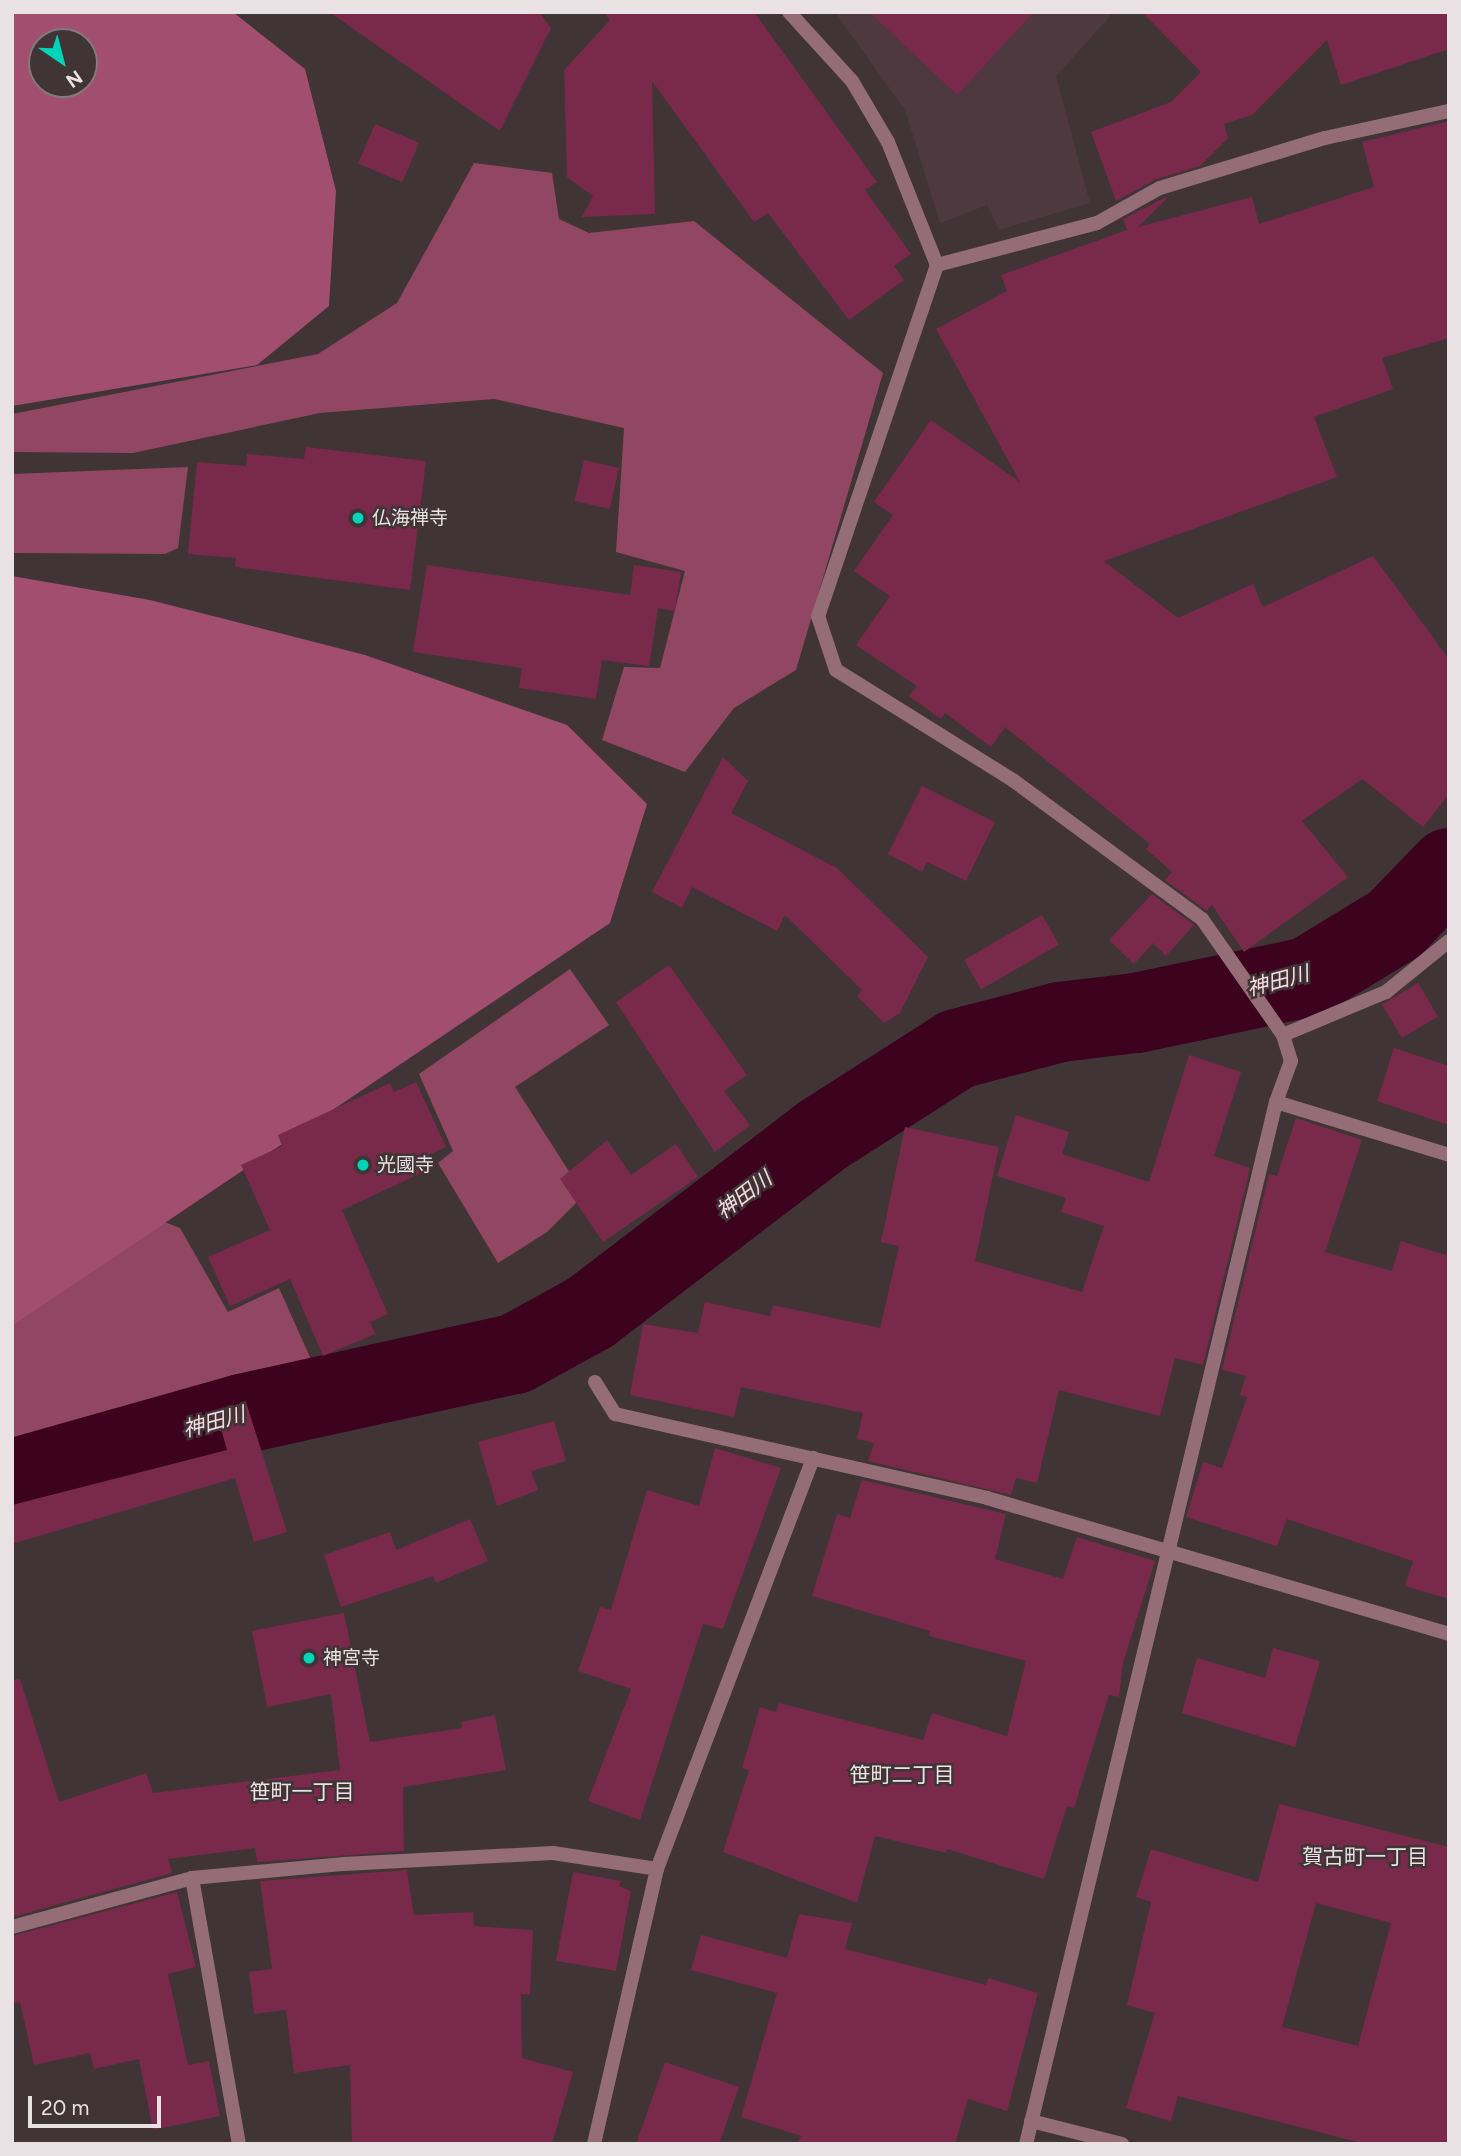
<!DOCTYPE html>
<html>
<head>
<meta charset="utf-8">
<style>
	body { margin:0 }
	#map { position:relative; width:1461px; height:2156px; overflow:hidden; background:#403437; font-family:Figtree,"Noto Sans JP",sans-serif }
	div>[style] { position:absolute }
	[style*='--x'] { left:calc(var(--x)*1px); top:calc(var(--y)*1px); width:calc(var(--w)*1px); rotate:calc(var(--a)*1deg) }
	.built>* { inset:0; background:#4d393f }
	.green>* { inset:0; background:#914662 }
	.forest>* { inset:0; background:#a24e6e }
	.river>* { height:80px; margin:-40px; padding:0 40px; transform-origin:40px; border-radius:40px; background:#3d021e }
	.building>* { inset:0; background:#79294a; transform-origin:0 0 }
	.minor>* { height:14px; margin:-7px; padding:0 7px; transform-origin:7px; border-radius:7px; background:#946d79 }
	.dots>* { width:19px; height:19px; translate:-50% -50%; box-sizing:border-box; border:4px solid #403437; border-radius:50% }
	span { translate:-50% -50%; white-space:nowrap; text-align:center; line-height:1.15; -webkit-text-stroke:5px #403437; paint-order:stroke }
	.poi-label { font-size:19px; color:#e9e1e3 }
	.left { translate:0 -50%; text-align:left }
	.water-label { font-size:21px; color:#f5dce4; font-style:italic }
	.neighbourhood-label { font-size:21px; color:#e9e1e3 }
	.frame { position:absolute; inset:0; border:14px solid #e9e1e3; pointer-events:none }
	.north { position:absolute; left:28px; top:28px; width:70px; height:70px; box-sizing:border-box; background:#403437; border:2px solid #84797c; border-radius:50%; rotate:145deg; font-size:19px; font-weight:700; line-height:28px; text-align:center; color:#e9e1e3 }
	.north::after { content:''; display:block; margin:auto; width:24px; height:32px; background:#00d5b7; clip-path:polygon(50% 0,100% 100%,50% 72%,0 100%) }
	.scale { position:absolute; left:28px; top:2096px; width:133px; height:32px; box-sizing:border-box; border:4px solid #e9e1e3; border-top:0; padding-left:9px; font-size:21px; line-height:24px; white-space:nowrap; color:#e9e1e3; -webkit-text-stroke:5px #403437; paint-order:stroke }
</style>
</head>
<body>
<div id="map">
	<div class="built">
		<i style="clip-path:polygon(835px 12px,1114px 12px,1056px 76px,1090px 203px,999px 230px,987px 205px,940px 223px,905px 110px)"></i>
	</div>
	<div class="green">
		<i style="clip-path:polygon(474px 163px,552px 173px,559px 219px,589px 233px,694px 221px,883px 373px,796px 670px,734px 708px,685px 772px,602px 740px,624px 667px,660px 668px,685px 571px,616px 552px,624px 428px,494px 399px,320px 413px,133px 453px,12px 452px,12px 414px,318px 354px,397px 303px)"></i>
		<i style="clip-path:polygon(188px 467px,178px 548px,165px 554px,12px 553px,12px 474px)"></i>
		<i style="clip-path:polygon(570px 969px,609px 1025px,515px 1087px,584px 1195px,547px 1232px,498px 1263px,438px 1163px,453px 1151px,419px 1074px)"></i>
		<i style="clip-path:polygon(152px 1217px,180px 1228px,228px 1312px,279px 1288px,314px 1366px,12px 1444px,12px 1318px)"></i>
	</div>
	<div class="forest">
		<i style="clip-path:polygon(evenodd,12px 12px,233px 12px,305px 69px,336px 191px,329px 306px,257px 365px,12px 406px,12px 12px,42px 42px,84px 42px,84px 84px,42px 84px,42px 42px)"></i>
		<i style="clip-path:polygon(12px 576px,150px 600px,365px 655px,567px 725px,647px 804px,610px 923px,12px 1326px)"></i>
	</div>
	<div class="river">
		<i style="--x:12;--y:1479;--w:238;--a:-15.8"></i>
		<i style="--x:241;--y:1414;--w:280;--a:-12.4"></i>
		<i style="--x:515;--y:1354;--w:87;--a:-28.9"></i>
		<i style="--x:591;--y:1312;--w:290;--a:-37.4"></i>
		<i style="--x:821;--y:1136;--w:161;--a:-32.6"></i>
		<i style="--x:957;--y:1049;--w:106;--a:-14.7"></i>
		<i style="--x:1060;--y:1022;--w:77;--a:-6.8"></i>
		<i style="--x:1136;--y:1013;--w:176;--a:-11.8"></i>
		<i style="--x:1308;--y:977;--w:102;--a:-31.3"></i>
		<i style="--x:1395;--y:924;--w:78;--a:-46"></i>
	</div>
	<div class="building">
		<i style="clip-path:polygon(329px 12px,539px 12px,551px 28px,500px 131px)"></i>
		<i style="clip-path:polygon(604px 12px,754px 12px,877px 182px,865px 190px,911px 254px,894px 266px,904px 280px,849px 320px,768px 213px,754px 222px,652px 81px,655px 214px,582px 217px,593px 196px,567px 177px,564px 70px,610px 20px)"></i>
		<i style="clip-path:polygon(869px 12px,1034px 12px,957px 95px)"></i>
		<i style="clip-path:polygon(1142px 12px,1449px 12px,1449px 49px,1341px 85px,1327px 40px,1252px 115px,1224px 124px,1228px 138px,1200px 166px,1156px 179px,1116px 201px,1091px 132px,1171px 102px,1201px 72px)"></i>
		<i style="clip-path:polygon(1449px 121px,1449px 338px,1382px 358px,1393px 389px,1314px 417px,1337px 477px,1104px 561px,1178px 618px,1253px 584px,1263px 607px,1373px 556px,1449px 659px,1449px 794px,1423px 827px,1362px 779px,1302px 821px,1348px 877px,1244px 952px,1212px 905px,1207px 911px,1165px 880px,1172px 872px,1146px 849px,1150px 844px,1005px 727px,991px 747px,945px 713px,941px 719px,909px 696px,917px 686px,856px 645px,890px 596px,854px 571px,893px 515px,874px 502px,931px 420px,1020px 482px,936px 329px,1007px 291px,1001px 275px,1127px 230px,1123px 219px,1170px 195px,1138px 227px,1252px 197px,1259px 224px,1374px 187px,1362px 142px)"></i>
		<i style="left:375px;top:124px;width:48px;height:43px;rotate:23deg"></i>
		<i style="clip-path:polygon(306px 447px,426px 461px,410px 590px,235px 567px,236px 558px,188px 554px,197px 462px,246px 466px,247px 454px,304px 459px)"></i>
		<i style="left:584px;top:460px;width:36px;height:42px;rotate:13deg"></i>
		<i style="clip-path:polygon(427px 565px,630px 595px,634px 565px,681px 572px,675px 611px,658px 608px,649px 666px,602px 660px,596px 699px,519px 688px,522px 668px,413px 652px)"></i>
		<i style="clip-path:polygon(723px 757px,748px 781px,731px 813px,837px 868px,928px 957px,900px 1013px,884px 1023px,857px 996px,862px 990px,785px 915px,777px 931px,692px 887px,682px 908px,652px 892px)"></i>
		<i style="clip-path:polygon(922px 786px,995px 822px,966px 881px,927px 862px,922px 872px,888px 854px)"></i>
		<i style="clip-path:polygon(1152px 894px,1194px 925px,1166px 956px,1153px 943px,1134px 964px,1109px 940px)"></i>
		<i style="left:1042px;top:915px;width:34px;height:90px;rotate:60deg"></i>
		<i style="clip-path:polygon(669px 965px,747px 1075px,724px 1091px,750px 1125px,715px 1152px,616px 1002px)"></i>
		<i style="left:1418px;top:983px;width:39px;height:42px;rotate:59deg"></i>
		<i style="clip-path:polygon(1394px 1048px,1449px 1066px,1449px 1125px,1377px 1101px)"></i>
		<i style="clip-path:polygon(1189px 1055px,1241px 1072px,1214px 1156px,1250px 1168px,1203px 1365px,1175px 1358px,1160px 1416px,1059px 1390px,1037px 1483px,1016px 1478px,1011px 1495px,868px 1461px,874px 1443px,857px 1439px,863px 1413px,741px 1387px,734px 1417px,630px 1395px,643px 1324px,698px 1333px,705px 1302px,770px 1316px,773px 1305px,880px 1328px,899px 1246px,881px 1242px,905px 1127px,999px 1147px,975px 1261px,1082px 1292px,1104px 1226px,1061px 1212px,1066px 1198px,997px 1176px,1016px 1115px,1069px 1132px,1062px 1154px,1149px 1182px)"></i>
		<i style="clip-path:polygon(416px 1082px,446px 1147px,424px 1157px,430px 1169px,342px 1210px,388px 1314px,370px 1322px,375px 1334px,323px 1356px,290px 1279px,230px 1306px,208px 1257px,270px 1230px,241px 1165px,282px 1146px,278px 1135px,390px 1083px,394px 1092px)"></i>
		<i style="clip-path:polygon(1296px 1118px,1362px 1140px,1325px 1252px,1392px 1271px,1401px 1241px,1449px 1256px,1449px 1599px,1405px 1586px,1413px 1561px,1287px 1519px,1277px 1546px,1186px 1517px,1203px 1462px,1222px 1468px,1247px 1397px,1240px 1395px,1246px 1376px,1222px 1370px,1269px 1174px,1277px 1176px)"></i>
		<i style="clip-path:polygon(607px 1140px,631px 1175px,676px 1144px,698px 1177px,603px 1242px,560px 1179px)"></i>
		<i style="clip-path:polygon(246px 1402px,287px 1532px,254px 1542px,235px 1478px,12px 1544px,12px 1505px,227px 1450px,216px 1411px)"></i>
		<i style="clip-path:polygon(554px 1421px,566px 1461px,531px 1471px,538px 1490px,497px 1506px,478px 1442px)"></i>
		<i style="clip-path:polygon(715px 1448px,781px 1468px,723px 1629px,703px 1624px,640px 1820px,588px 1801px,631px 1689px,578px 1671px,600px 1607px,611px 1610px,647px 1490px,699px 1506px)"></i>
		<i style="clip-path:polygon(862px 1480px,1006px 1514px,995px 1559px,1063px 1579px,1077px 1537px,1155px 1561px,1123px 1663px,1119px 1697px,1109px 1695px,1074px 1808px,1067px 1806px,1044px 1879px,947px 1849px,946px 1853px,875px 1836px,857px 1903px,723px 1852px,749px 1770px,742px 1768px,760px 1707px,776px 1712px,779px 1703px,923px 1740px,932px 1713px,1007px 1736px,1026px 1661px,929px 1636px,930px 1631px,812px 1596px,837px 1514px,850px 1518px)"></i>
		<i style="clip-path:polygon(470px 1519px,488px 1561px,436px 1583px,433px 1576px,341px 1607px,324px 1555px,390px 1532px,396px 1550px)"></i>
		<i style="clip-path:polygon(344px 1613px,370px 1742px,462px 1728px,461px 1722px,495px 1715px,506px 1770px,403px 1787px,404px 1851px,257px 1862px,255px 1848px,168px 1859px,172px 1873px,12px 1917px,12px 1680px,20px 1679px,59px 1802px,146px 1773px,153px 1793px,340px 1770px,331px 1694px,267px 1707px,252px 1631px)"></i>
		<i style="clip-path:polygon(1273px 1648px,1320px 1661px,1295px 1747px,1182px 1713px,1197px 1658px,1265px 1678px)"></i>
		<i style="clip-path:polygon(evenodd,1279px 1804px,1449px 1847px,1449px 2144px,1365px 2144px,1178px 2096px,1171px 2121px,1126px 2108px,1155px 2013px,1127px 2005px,1151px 1902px,1136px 1897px,1151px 1849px,1258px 1882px,1279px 1804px,1316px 1903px,1391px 1923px,1358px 2046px,1282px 2027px,1316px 1903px)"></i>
		<i style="clip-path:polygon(407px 1870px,414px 1915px,473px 1912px,474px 1926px,533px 1930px,530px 1995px,521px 1994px,522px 2058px,573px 2072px,552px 2144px,352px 2144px,350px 2065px,294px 2073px,286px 2010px,254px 2014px,249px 1972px,272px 1969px,260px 1881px)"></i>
		<i style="clip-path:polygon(573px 1872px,621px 1881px,619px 1886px,631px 1891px,616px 1971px,556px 1961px)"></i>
		<i style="clip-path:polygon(177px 1892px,196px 1967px,168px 1974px,188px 2065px,209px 2061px,220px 2116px,153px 2130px,139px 2059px,94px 2069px,90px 2053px,34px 2065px,20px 2002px,12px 2004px,12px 1936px)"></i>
		<i style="clip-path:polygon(799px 1914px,852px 1923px,845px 1949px,986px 1985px,988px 1978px,1038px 1993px,1007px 2111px,968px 2099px,955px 2144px,798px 2144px,801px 2136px,741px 2117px,777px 1993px,691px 1970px,701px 1935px,787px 1958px)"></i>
		<i style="clip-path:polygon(665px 2062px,739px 2087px,719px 2144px,636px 2144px)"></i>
	</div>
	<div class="minor">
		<i style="--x:789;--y:12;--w:93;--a:47.6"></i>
		<i style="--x:852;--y:81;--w:71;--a:59.5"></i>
		<i style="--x:888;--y:142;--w:132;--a:68.3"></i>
		<i style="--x:937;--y:265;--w:371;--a:108.7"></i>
		<i style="--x:818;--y:616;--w:57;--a:71.6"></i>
		<i style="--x:836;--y:670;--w:210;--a:31.9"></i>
		<i style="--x:1014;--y:781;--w:233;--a:36.3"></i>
		<i style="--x:1202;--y:919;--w:141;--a:55.1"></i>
		<i style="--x:1283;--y:1035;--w:27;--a:73"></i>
		<i style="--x:1291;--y:1061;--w:44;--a:110.1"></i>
		<i style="--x:1276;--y:1102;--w:1072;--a:103.49"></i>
		<i style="--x:937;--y:265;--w:165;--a:-14.7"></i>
		<i style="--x:1097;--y:223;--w:72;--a:-29.1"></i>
		<i style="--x:1160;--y:188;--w:172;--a:-16.9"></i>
		<i style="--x:1325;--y:138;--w:127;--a:-12.3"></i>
		<i style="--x:1283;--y:1035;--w:112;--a:-22.7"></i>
		<i style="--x:1386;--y:992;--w:81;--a:-39"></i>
		<i style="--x:1276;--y:1102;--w:181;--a:17"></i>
		<i style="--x:595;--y:1382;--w:38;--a:58"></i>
		<i style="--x:615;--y:1414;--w:381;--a:12.7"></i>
		<i style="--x:987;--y:1498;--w:482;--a:16.4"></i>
		<i style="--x:192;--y:1878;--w:270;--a:80"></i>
		<i style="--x:12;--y:1927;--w:187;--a:-15.2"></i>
		<i style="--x:192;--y:1878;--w:153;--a:-5.3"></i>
		<i style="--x:344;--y:1864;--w:209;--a:-3"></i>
		<i style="--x:553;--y:1853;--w:105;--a:8.7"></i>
		<i style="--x:1031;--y:2121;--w:94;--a:14.2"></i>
		<i style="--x:594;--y:2144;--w:282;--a:-77.1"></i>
		<i style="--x:657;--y:1869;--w:440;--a:-69.2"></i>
	</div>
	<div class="dots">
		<i style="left:358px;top:518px;background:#00d5b7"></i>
		<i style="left:363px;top:1165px;background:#00d5b7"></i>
		<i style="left:309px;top:1658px;background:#00d5b7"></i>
	</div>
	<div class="poi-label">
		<span class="left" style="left:372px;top:518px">仏海禅寺</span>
		<span class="left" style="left:377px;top:1165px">光國寺</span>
		<span class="left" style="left:323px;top:1658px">神宮寺</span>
	</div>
	<div class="water-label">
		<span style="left:1278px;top:981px;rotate:-15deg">神田川</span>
		<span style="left:744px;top:1195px;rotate:-37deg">神田川</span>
		<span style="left:214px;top:1422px;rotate:-15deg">神田川</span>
	</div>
	<div class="neighbourhood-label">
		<span style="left:902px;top:1775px">笹町二丁目</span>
		<span style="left:302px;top:1792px">笹町一丁目</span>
		<span style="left:1365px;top:1857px">賀古町一丁目</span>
	</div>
	<div class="frame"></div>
	<div class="north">N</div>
	<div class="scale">20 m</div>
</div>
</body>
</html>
